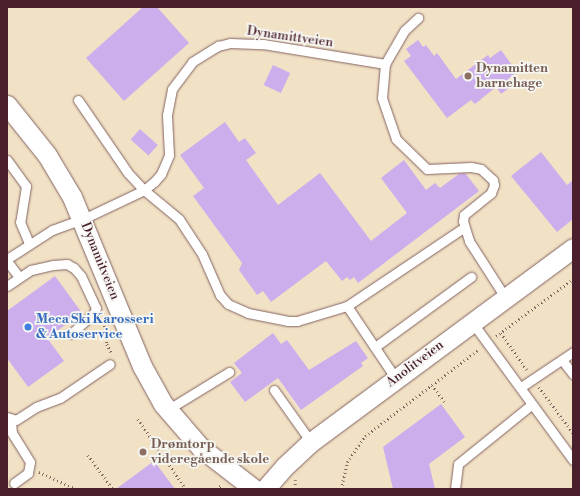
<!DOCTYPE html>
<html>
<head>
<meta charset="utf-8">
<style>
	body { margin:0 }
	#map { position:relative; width:580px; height:496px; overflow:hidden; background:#f1e1c5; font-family:"Libre Bodoni",serif }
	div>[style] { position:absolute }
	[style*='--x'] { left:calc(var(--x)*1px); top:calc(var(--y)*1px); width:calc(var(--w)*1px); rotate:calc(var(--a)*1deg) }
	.building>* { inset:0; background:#ccaeed; transform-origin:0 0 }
	.path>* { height:2.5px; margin-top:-1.25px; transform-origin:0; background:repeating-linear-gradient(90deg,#846361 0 1px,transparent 0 4px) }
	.roads { filter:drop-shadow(0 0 1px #846361) drop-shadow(0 0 1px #846361) }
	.lane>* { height:9px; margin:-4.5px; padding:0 4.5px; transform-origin:4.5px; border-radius:4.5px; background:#fff }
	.street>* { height:19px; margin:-9.5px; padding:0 9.5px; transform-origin:9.5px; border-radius:9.5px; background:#fff }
	.dots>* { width:11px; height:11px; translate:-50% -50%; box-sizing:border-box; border:2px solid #f6f6f2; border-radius:50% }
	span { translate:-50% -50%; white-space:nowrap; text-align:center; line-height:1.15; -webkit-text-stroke:3.5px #f6f6f2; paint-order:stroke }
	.street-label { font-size:13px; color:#4a1f2b }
	.education-label { font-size:13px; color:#785e54; font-weight:700 }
	.left { translate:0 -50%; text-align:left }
	.shop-label { font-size:13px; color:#366cbe; font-weight:700 }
	.frame { position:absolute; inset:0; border:8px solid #4a1f2b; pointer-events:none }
</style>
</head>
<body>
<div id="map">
	<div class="building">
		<i style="clip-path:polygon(143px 7px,157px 7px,189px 43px,124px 101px,86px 58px)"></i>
		<i style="clip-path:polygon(418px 40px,423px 47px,426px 45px,434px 56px,437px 53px,456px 79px,488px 55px,490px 58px,501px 50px,517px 72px,508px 79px,513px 85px,501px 94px,496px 87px,475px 104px,471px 100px,447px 118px,404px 61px,411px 56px,406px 49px)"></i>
		<i style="left:273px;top:65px;width:19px;height:22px;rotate:25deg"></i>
		<i style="clip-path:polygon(225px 122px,239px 142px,245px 138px,256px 153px,246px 160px,278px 205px,320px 173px,371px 241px,407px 213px,381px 178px,404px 160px,426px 190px,435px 183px,440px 188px,459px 174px,465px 173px,479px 191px,358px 283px,354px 277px,350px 280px,347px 277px,342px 281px,326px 261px,271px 302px,263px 291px,257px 295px,239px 270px,242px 263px,193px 196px,204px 188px,180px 155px)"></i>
		<i style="left:140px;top:129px;width:24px;height:14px;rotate:42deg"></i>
		<i style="clip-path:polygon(541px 152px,567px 185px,573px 180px,573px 219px,557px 232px,511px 176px)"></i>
		<i style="clip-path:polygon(55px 276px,82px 313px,47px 338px,64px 361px,28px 387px,7px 358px,7px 311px)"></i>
		<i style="clip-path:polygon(273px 333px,281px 344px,287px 340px,309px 370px,356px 341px,368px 358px,361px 363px,363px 366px,301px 410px,278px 378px,245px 402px,230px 382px,242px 373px,234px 363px)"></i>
		<i style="clip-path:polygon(441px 404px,465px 437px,429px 464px,435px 489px,393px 489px,383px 447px)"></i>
		<i style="clip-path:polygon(154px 461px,175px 489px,116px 489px)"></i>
	</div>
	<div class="path">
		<i style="--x:104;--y:322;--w:22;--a:82"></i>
		<i style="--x:107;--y:344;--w:9;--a:63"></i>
		<i style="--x:501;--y:333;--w:45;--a:54.9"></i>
		<i style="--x:496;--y:336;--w:96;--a:-36.5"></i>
		<i style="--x:432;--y:385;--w:21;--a:53"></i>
		<i style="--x:539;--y:387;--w:57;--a:53.5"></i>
		<i style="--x:138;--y:419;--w:85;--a:55.6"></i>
		<i style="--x:88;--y:455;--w:42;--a:53.7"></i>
		<i style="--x:248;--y:463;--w:19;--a:-6"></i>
		<i style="--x:39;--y:472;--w:41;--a:24.7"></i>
		<i style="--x:216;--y:489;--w:7;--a:-34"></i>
		<i style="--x:295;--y:489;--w:9;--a:-90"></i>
		<i style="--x:341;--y:489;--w:28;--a:-77"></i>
		<i style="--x:347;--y:462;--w:32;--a:-55"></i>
		<i style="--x:365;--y:436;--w:142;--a:-37.3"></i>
	</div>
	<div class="roads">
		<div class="lane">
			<i style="--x:385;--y:64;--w:39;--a:-60"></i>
			<i style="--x:405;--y:30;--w:18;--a:-43"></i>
			<i style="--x:78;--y:100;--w:88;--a:55.6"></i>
			<i style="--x:128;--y:173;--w:23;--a:47"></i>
			<i style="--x:144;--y:190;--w:45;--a:39.6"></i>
			<i style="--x:179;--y:219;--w:42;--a:56.7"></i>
			<i style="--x:202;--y:254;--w:45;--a:66.3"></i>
			<i style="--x:220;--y:295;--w:12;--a:48"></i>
			<i style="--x:228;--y:304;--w:22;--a:24"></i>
			<i style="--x:248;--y:313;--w:41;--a:11.3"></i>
			<i style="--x:288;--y:321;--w:9;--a:0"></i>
			<i style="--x:297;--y:321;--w:52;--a:-16.7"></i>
			<i style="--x:347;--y:306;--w:88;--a:56.1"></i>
			<i style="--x:7;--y:160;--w:32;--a:54"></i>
			<i style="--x:26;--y:186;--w:36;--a:99"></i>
			<i style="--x:20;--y:222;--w:23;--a:67"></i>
			<i style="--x:7;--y:259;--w:54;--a:-32.8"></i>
			<i style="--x:52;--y:230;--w:33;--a:-20"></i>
			<i style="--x:83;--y:219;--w:68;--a:-25.4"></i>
			<i style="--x:144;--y:190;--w:13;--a:-39"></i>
			<i style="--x:154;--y:182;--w:11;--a:-49"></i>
			<i style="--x:161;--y:174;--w:21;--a:-67"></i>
			<i style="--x:169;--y:155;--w:40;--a:-92.9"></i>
			<i style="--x:167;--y:115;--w:26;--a:-79"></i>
			<i style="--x:172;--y:89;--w:34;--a:-53"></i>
			<i style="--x:192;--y:62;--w:31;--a:-32"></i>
			<i style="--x:218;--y:46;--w:12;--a:-14"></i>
			<i style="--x:230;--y:43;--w:33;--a:2"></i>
			<i style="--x:263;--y:44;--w:124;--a:9.3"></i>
			<i style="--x:385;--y:64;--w:34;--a:95"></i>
			<i style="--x:382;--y:98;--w:43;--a:71.1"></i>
			<i style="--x:396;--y:139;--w:43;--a:44.1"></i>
			<i style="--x:427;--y:169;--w:44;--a:-2.6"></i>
			<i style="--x:471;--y:167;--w:10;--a:11"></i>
			<i style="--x:481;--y:169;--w:16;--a:43"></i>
			<i style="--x:493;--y:180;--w:5;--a:79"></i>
			<i style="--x:494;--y:185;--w:9;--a:111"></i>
			<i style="--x:491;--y:193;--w:35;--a:141"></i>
			<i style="--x:464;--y:215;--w:6;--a:99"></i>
			<i style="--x:463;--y:221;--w:21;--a:73"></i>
			<i style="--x:469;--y:241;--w:67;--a:57.3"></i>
			<i style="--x:7;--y:261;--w:20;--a:53"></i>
			<i style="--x:7;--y:286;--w:29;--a:-34"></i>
			<i style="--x:31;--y:270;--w:23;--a:-13"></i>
			<i style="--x:53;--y:265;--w:14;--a:-4"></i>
			<i style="--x:67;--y:264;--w:8;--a:30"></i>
			<i style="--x:74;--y:268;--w:11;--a:49"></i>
			<i style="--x:81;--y:276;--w:35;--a:65"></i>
			<i style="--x:96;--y:308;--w:5;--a:112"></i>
			<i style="--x:94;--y:313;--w:31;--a:138"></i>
			<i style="--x:347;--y:306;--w:140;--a:-33.9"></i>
			<i style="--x:472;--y:322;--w:171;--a:53.8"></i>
			<i style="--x:375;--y:347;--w:119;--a:-36.1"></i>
			<i style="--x:562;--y:360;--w:18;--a:52"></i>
			<i style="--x:521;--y:387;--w:63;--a:-33.9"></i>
			<i style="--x:274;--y:390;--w:64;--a:54.6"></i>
			<i style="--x:167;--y:410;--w:73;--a:-31.5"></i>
			<i style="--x:7;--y:417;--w:9;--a:18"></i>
			<i style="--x:16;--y:420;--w:24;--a:-33"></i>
			<i style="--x:36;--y:407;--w:26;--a:-21"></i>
			<i style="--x:60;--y:398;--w:60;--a:-34.2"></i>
			<i style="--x:11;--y:420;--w:13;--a:86"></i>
			<i style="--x:12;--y:433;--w:34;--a:58"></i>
			<i style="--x:30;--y:462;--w:11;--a:100"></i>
			<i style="--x:28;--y:473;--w:17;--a:144"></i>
			<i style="--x:455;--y:489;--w:25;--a:-83"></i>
			<i style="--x:458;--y:464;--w:95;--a:-39"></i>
		</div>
		<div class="street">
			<i style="--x:7;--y:105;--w:64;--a:51.3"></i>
			<i style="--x:47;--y:155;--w:49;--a:59.2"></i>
			<i style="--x:72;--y:197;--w:183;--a:67.5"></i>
			<i style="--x:142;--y:366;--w:43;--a:61.1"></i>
			<i style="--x:163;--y:404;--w:58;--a:49.2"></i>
			<i style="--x:201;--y:448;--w:67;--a:37.7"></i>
			<i style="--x:265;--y:489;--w:29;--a:-49"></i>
			<i style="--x:284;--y:467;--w:37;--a:-43"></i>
			<i style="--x:311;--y:442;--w:326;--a:-36.5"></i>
		</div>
	</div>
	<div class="dots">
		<i style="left:468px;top:76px;background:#8d6e63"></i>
		<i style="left:28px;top:327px;background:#3f7fe0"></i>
		<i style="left:143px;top:452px;background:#8d6e63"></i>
	</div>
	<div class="street-label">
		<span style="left:290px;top:37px;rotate:8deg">Dynamittveien</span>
		<span style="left:100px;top:261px;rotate:68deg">Dynamitveien</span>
		<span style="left:415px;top:364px;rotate:-37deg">Anolitveien</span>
	</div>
	<div class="education-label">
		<span class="left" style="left:476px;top:76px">Dynamitten<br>barnehage</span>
		<span class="left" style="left:151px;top:452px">Drømtorp<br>videregående skole</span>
	</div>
	<div class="shop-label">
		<span class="left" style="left:36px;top:327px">Meca Ski Karosseri<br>&amp; Autoservice</span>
	</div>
	<div class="frame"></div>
</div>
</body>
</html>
